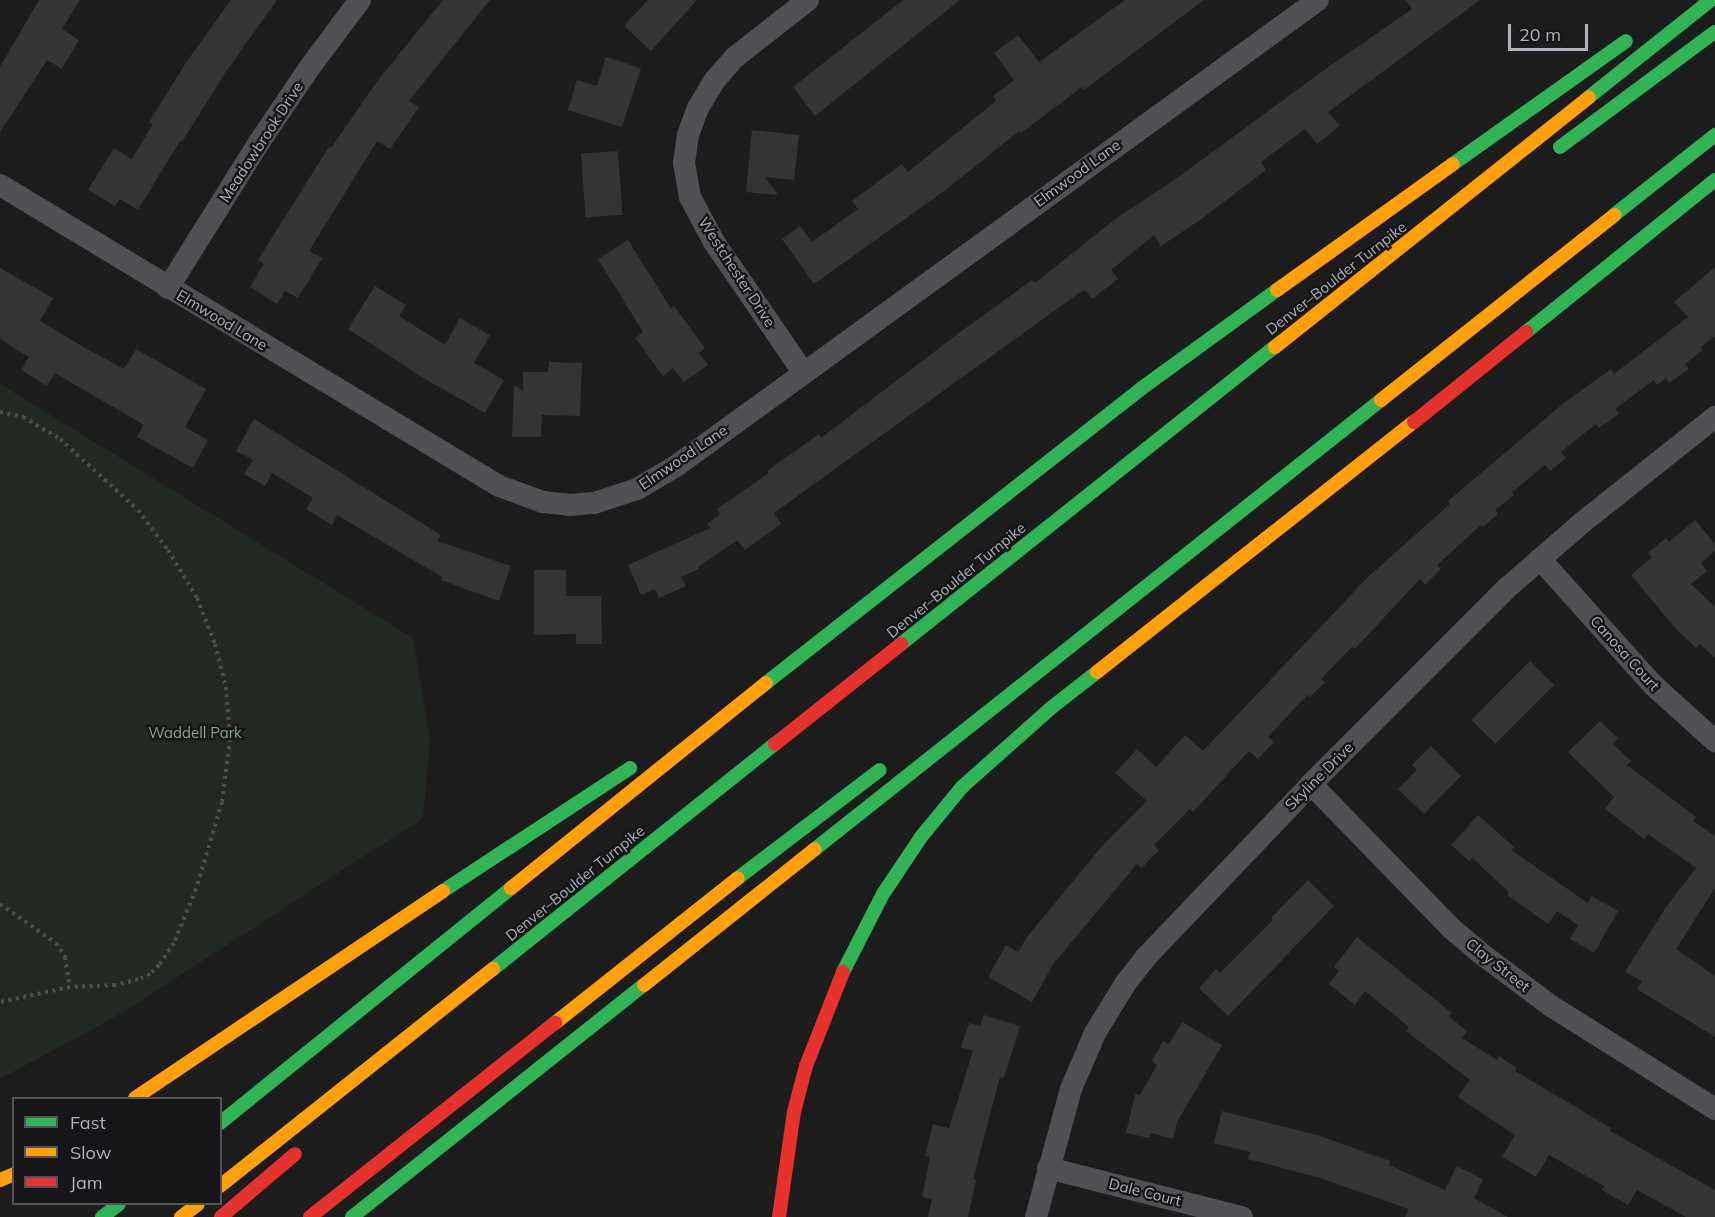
<!DOCTYPE html>
<html>
<head>
<meta charset="utf-8">
<style>
	body { margin:0 }
	#map { position:relative; width:1715px; height:1217px; overflow:hidden; background:#1c1c1c; font-family:Mulish,sans-serif }
	div>[style] { position:absolute }
	[style*='--x'] { left:calc(var(--x)*1px); top:calc(var(--y)*1px); width:calc(var(--w)*1px); rotate:calc(var(--a)*1deg) }
	.green>* { inset:0; background:#212922 }
	.building>* { inset:0; background:#343434; transform-origin:0 0 }
	.path>* { height:4px; margin-top:-2px; transform-origin:0; background:repeating-linear-gradient(90deg,#4c4d50 0 3px,transparent 0 7.5px) }
	.street>* { height:22px; margin:-11px; padding:0 11px; transform-origin:11px; border-radius:11px; background:#505155 }
	.fast>* { height:14px; margin:-7px; padding:0 7px; transform-origin:7px; border-radius:7px; background:#30b455 }
	.slow>* { height:14px; margin:-7px; padding:0 7px; transform-origin:7px; border-radius:7px; background:#ff9f0a }
	.jam>* { height:14px; margin:-7px; padding:0 7px; transform-origin:7px; border-radius:7px; background:#e5322d }
	span { translate:-50% -50%; white-space:nowrap; text-align:center; line-height:1.15; -webkit-text-stroke:4.5px #161618; paint-order:stroke }
	.street-label { font-size:15px; color:#adb2bd }
	.park-label { font-size:15px; color:#84a786 }
	.legend { position:absolute; left:12px; top:1097px; width:210px; height:108px; box-sizing:border-box; background:#161618; border:2px solid #52545a; margin:0; padding:8px 10px; list-style:none; font-size:18px; color:#adb2bd }
	.legend li { display:flex; align-items:center; gap:12px; height:30px }
	.legend b { width:30px; border:2px solid #52545a }
	.scale { position:absolute; left:1508px; top:24px; width:80px; height:27px; box-sizing:border-box; border:3px solid #adb2bd; border-top:0; padding-left:8px; font-size:18px; line-height:21px; white-space:nowrap; color:#adb2bd; -webkit-text-stroke:4px #161618; paint-order:stroke }
</style>
</head>
<body>
<div id="map">
	<div class="green">
		<i style="clip-path:polygon(0 384px,413px 638px,430px 739px,423px 818px,122px 1013px,0 1079px)"></i>
	</div>
	<div class="building">
		<i style="clip-path:polygon(39px 0,80px 0,62px 29px,79px 40px,62px 69px,47px 60px,0 132px,0 67px)"></i>
		<i style="clip-path:polygon(231px 0,277px 0,225px 73px,182px 142px,180px 141px,138px 210px,120px 199px,115px 206px,88px 190px,114px 148px,132px 159px,153px 124px,149px 122px,187px 61px)"></i>
		<i style="clip-path:polygon(443px 0,490px 0,409px 101px,419px 107px,390px 149px,377px 141px,309px 251px,322px 258px,298px 298px,285px 291px,277px 304px,250px 287px,264px 264px,258px 260px,329px 147px,331px 148px,378px 80px)"></i>
		<i style="clip-path:polygon(648px 0,697px 0,651px 51px,624px 26px)"></i>
		<i style="clip-path:polygon(903px 0,960px 0,815px 116px,793px 87px)"></i>
		<i style="clip-path:polygon(1125px 0,1204px 0,1084px 90px,1082px 87px,1021px 133px,1019px 131px,947px 189px,814px 284px,782px 239px,800px 226px,812px 242px,858px 209px,852px 201px,902px 164px,908px 172px,996px 101px,993px 96px,1014px 80px,994px 53px,1018px 35px,1039px 62px)"></i>
		<i style="clip-path:polygon(1406px 0,1480px 0,1328px 112px,1340px 126px,1317px 144px,1305px 129px,1261px 162px,1266px 170px,1200px 220px,1161px 246px,1154px 235px,1111px 270px,1118px 279px,1092px 299px,1085px 290px,1079px 293px,774px 513px,781px 524px,745px 550px,737px 540px,698px 567px,699px 569px,681px 577px,686px 586px,659px 598px,655px 589px,641px 595px,628px 565px,710px 528px,707px 524px,720px 514px,717px 509px,769px 473px,767px 471px,819px 434px,821px 438px,959px 333px,1032px 280px,1035px 283px,1119px 216px,1173px 181px,1327px 68px,1412px 9px)"></i>
		<i style="clip-path:polygon(606px 57px,641px 68px,622px 127px,568px 110px,577px 80px,597px 86px)"></i>
		<i style="clip-path:polygon(752px 130px,799px 135px,794px 180px,765px 177px,778px 195px,746px 192px)"></i>
		<i style="left:618px;top:151px;width:64px;height:37px;rotate:86deg"></i>
		<i style="clip-path:polygon(628px 240px,671px 309px,674px 306px,705px 348px,699px 353px,708px 365px,684px 382px,673px 368px,663px 376px,635px 338px,643px 332px,598px 259px)"></i>
		<i style="clip-path:polygon(1715px 267px,1715px 336px,1701px 347px,1703px 350px,1685px 364px,1689px 369px,1669px 383px,1666px 378px,1657px 385px,1654px 380px,1615px 409px,1619px 414px,1599px 428px,1596px 424px,1561px 452px,1566px 458px,1550px 471px,1545px 465px,1512px 492px,1514px 495px,1495px 510px,1498px 514px,1483px 527px,1481px 525px,1437px 565px,1441px 569px,1425px 585px,1420px 579px,1355px 649px,1352px 647px,1321px 679px,1325px 682px,1310px 697px,1307px 695px,1268px 737px,1274px 742px,1258px 759px,1249px 751px,1193px 812px,1190px 809px,1154px 845px,1159px 850px,1142px 868px,1137px 864px,1054px 963px,1032px 1002px,988px 977px,1006px 945px,1018px 952px,1027px 937px,1102px 846px,1147px 801px,1115px 773px,1137px 749px,1156px 767px,1185px 735px,1203px 751px,1368px 577px,1450px 504px,1448px 501px,1565px 402px,1611px 369px,1614px 374px,1688px 317px,1674px 302px)"></i>
		<i style="clip-path:polygon(0 268px,53px 298px,40px 321px,85px 348px,124px 369px,136px 349px,206px 389px,185px 427px,208px 440px,193px 468px,137px 437px,144px 425px,55px 373px,47px 386px,21px 370px,29px 357px,0 339px)"></i>
		<i style="clip-path:polygon(375px 286px,406px 305px,399px 316px,445px 345px,460px 318px,490px 335px,474px 363px,504px 380px,485px 413px,425px 379px,348px 329px)"></i>
		<i style="clip-path:polygon(549px 362px,582px 363px,580px 416px,542px 415px,541px 437px,512px 437px,514px 385px,523px 391px,523px 372px,548px 372px)"></i>
		<i style="clip-path:polygon(254px 419px,441px 535px,437px 541px,511px 566px,499px 601px,441px 580px,442px 577px,337px 515px,332px 525px,306px 509px,313px 498px,272px 473px,265px 486px,244px 474px,253px 460px,236px 451px)"></i>
		<i style="clip-path:polygon(1695px 520px,1715px 544px,1715px 551px,1701px 563px,1707px 571px,1691px 584px,1715px 607px,1715px 658px,1700px 644px,1696px 648px,1676px 629px,1631px 575px,1652px 557px,1648px 553px,1666px 538px,1669px 542px)"></i>
		<i style="clip-path:polygon(534px 570px,566px 570px,566px 596px,601px 596px,602px 644px,576px 644px,576px 634px,534px 635px)"></i>
		<i style="left:1530px;top:661px;width:34px;height:83px;rotate:45deg"></i>
		<i style="clip-path:polygon(1600px 721px,1618px 738px,1613px 744px,1631px 761px,1627px 765px,1696px 817px,1693px 821px,1715px 836px,1715px 888px,1676px 949px,1715px 976px,1715px 1037px,1637px 989px,1642px 981px,1625px 972px,1666px 907px,1696px 868px,1648px 834px,1644px 839px,1605px 809px,1614px 797px,1568px 752px)"></i>
		<i style="clip-path:polygon(1431px 746px,1461px 776px,1424px 814px,1398px 789px,1417px 770px,1412px 765px)"></i>
		<i style="clip-path:polygon(1478px 815px,1514px 847px,1511px 850px,1588px 903px,1592px 896px,1618px 911px,1594px 953px,1570px 939px,1578px 925px,1557px 911px,1548px 924px,1507px 895px,1509px 892px,1472px 858px,1469px 861px,1451px 845px)"></i>
		<i style="clip-path:polygon(1308px 880px,1334px 906px,1228px 1016px,1199px 988px,1216px 969px,1220px 973px,1273px 920px,1271px 918px)"></i>
		<i style="clip-path:polygon(1357px 937px,1452px 1013px,1449px 1017px,1467px 1031px,1462px 1038px,1497px 1060px,1499px 1056px,1517px 1068px,1515px 1071px,1611px 1128px,1610px 1131px,1715px 1190px,1715px 1217px,1686px 1217px,1637px 1190px,1628px 1205px,1602px 1190px,1604px 1186px,1549px 1155px,1536px 1177px,1502px 1157px,1515px 1135px,1458px 1097px,1470px 1080px,1406px 1031px,1409px 1027px,1365px 991px,1355px 1005px,1329px 984px,1339px 971px,1334px 967px)"></i>
		<i style="clip-path:polygon(984px 1015px,1020px 1026px,1004px 1078px,1000px 1077px,973px 1179px,976px 1180px,968px 1217px,928px 1217px,932px 1199px,922px 1197px,930px 1157px,925px 1156px,933px 1124px,949px 1128px,973px 1051px,961px 1047px,969px 1023px,980px 1026px)"></i>
		<i style="clip-path:polygon(1182px 1022px,1222px 1045px,1177px 1122px,1173px 1139px,1151px 1133px,1149px 1138px,1126px 1133px,1135px 1094px,1140px 1095px,1157px 1065px,1152px 1061px,1163px 1041px,1169px 1044px)"></i>
		<i style="clip-path:polygon(1222px 1111px,1317px 1135px,1390px 1161px,1389px 1165px,1445px 1190px,1457px 1166px,1483px 1179px,1474px 1198px,1508px 1217px,1405px 1217px,1409px 1209px,1317px 1177px,1248px 1159px,1250px 1152px,1214px 1143px)"></i>
	</div>
	<div class="path">
		<i style="--x:0;--y:412;--w:24;--a:12"></i>
		<i style="--x:23;--y:417;--w:43;--a:30.7"></i>
		<i style="--x:60;--y:439;--w:105;--a:42.3"></i>
		<i style="--x:138;--y:510;--w:50;--a:53.1"></i>
		<i style="--x:168;--y:550;--w:56;--a:58.9"></i>
		<i style="--x:197;--y:598;--w:49;--a:68.6"></i>
		<i style="--x:215;--y:644;--w:44;--a:75.7"></i>
		<i style="--x:226;--y:687;--w:52;--a:85.6"></i>
		<i style="--x:230;--y:739;--w:64;--a:97.2"></i>
		<i style="--x:222;--y:802;--w:91;--a:106.6"></i>
		<i style="--x:196;--y:889;--w:58;--a:112.2"></i>
		<i style="--x:174;--y:943;--w:27;--a:124"></i>
		<i style="--x:159;--y:965;--w:13;--a:135"></i>
		<i style="--x:150;--y:974;--w:13;--a:157"></i>
		<i style="--x:138;--y:979;--w:24;--a:165"></i>
		<i style="--x:115;--y:985;--w:45;--a:177.5"></i>
		<i style="--x:70;--y:987;--w:72;--a:167.9"></i>
		<i style="--x:0;--y:904;--w:68;--a:34.9"></i>
		<i style="--x:56;--y:943;--w:17;--a:57"></i>
		<i style="--x:65;--y:957;--w:30;--a:81"></i>
	</div>
	<div class="street">
		<i style="--x:0;--y:185;--w:583;--a:31.1"></i>
		<i style="--x:499;--y:486;--w:47;--a:20"></i>
		<i style="--x:543;--y:502;--w:27;--a:6"></i>
		<i style="--x:570;--y:505;--w:24;--a:-5"></i>
		<i style="--x:594;--y:503;--w:45;--a:-18"></i>
		<i style="--x:637;--y:489;--w:45;--a:-30.5"></i>
		<i style="--x:676;--y:466;--w:793;--a:-35.97"></i>
		<i style="--x:168;--y:288;--w:173;--a:-58"></i>
		<i style="--x:260;--y:141;--w:89;--a:-56"></i>
		<i style="--x:310;--y:67;--w:84;--a:-53.3"></i>
		<i style="--x:803;--y:372;--w:158;--a:-124.4"></i>
		<i style="--x:714;--y:242;--w:51;--a:-118.1"></i>
		<i style="--x:690;--y:197;--w:35;--a:-100"></i>
		<i style="--x:684;--y:163;--w:28;--a:-82"></i>
		<i style="--x:688;--y:135;--w:29;--a:-70"></i>
		<i style="--x:698;--y:108;--w:33;--a:-59"></i>
		<i style="--x:715;--y:80;--w:29;--a:-49"></i>
		<i style="--x:734;--y:58;--w:94;--a:-38.1"></i>
		<i style="--x:1540;--y:559;--w:169;--a:48.1"></i>
		<i style="--x:1653;--y:685;--w:84;--a:42.1"></i>
		<i style="--x:1311;--y:784;--w:202;--a:45.8"></i>
		<i style="--x:1452;--y:929;--w:35;--a:40"></i>
		<i style="--x:1479;--y:952;--w:90;--a:36.9"></i>
		<i style="--x:1551;--y:1006;--w:194;--a:32.1"></i>
		<i style="--x:1048;--y:1168;--w:200;--a:14.2"></i>
		<i style="--x:1036;--y:1217;--w:133;--a:-74.7"></i>
		<i style="--x:1071;--y:1089;--w:61;--a:-66.8"></i>
		<i style="--x:1095;--y:1033;--w:57;--a:-58.5"></i>
		<i style="--x:1125;--y:984;--w:33;--a:-52"></i>
		<i style="--x:1145;--y:958;--w:240;--a:-46.3"></i>
		<i style="--x:1311;--y:784;--w:277;--a:-45"></i>
		<i style="--x:1507;--y:588;--w:101;--a:-41"></i>
		<i style="--x:1583;--y:522;--w:169;--a:-38.5"></i>
	</div>
	<div class="fast">
		<i style="--x:1589;--y:97;--w:156;--a:-38.5"></i>
		<i style="--x:1560;--y:147;--w:193;--a:-36.6"></i>
		<i style="--x:1453;--y:164;--w:212;--a:-35.4"></i>
		<i style="--x:1614;--y:215;--w:129;--a:-38.4"></i>
		<i style="--x:1526;--y:332;--w:243;--a:-38.8"></i>
		<i style="--x:901;--y:644;--w:478;--a:-38.5"></i>
		<i style="--x:766;--y:683;--w:478;--a:-38.1"></i>
		<i style="--x:1142;--y:388;--w:167;--a:-36"></i>
		<i style="--x:815;--y:849;--w:722;--a:-38.42"></i>
		<i style="--x:738;--y:878;--w:178;--a:-37.3"></i>
		<i style="--x:443;--y:891;--w:224;--a:-33.3"></i>
		<i style="--x:493;--y:969;--w:361;--a:-38.6"></i>
		<i style="--x:843;--y:972;--w:88;--a:-62.9"></i>
		<i style="--x:883;--y:894;--w:69;--a:-56.3"></i>
		<i style="--x:921;--y:837;--w:65;--a:-50.6"></i>
		<i style="--x:962;--y:787;--w:119;--a:-41.6"></i>
		<i style="--x:1051;--y:708;--w:58;--a:-38"></i>
		<i style="--x:220;--y:1123;--w:374;--a:-38.9"></i>
		<i style="--x:102;--y:1217;--w:21;--a:-37"></i>
		<i style="--x:352;--y:1217;--w:373;--a:-38.5"></i>
	</div>
	<div class="slow">
		<i style="--x:1277;--y:290;--w:216;--a:-35.6"></i>
		<i style="--x:1275;--y:347;--w:401;--a:-38.5"></i>
		<i style="--x:1381;--y:400;--w:298;--a:-38.4"></i>
		<i style="--x:1097;--y:672;--w:404;--a:-38.3"></i>
		<i style="--x:511;--y:888;--w:327;--a:-38.8"></i>
		<i style="--x:644;--y:985;--w:218;--a:-38.5"></i>
		<i style="--x:555;--y:1023;--w:233;--a:-38.4"></i>
		<i style="--x:135;--y:1098;--w:371;--a:-33.9"></i>
		<i style="--x:0;--y:1180;--w:15;--a:-23"></i>
		<i style="--x:220;--y:1186;--w:349;--a:-38.5"></i>
		<i style="--x:181;--y:1217;--w:21;--a:-37"></i>
	</div>
	<div class="jam">
		<i style="--x:1414;--y:422;--w:144;--a:-38.8"></i>
		<i style="--x:775;--y:744;--w:161;--a:-38.4"></i>
		<i style="--x:221;--y:1217;--w:97;--a:-40.4"></i>
		<i style="--x:310;--y:1217;--w:313;--a:-38.4"></i>
		<i style="--x:779;--y:1217;--w:106;--a:-81.9"></i>
		<i style="--x:794;--y:1112;--w:48;--a:-75.4"></i>
		<i style="--x:806;--y:1066;--w:101;--a:-68.5"></i>
	</div>
	<div class="street-label">
		<span style="left:261px;top:142px;rotate:-57deg">Meadowbrook Drive</span>
		<span style="left:1077px;top:173px;rotate:-36deg">Elmwood Lane</span>
		<span style="left:737px;top:272px;rotate:57deg">Westchester Drive</span>
		<span style="left:1336px;top:278px;rotate:-38deg">Denver–Boulder Turnpike</span>
		<span style="left:222px;top:320px;rotate:31deg">Elmwood Lane</span>
		<span style="left:683px;top:457px;rotate:-34deg">Elmwood Lane</span>
		<span style="left:956px;top:580px;rotate:-39deg">Denver–Boulder Turnpike</span>
		<span style="left:1625px;top:653px;rotate:48deg">Canosa Court</span>
		<span style="left:1319px;top:776px;rotate:-45deg">Skyline Drive</span>
		<span style="left:575px;top:883px;rotate:-39deg">Denver–Boulder Turnpike</span>
		<span style="left:1498px;top:965px;rotate:38deg">Clay Street</span>
		<span style="left:1145px;top:1192px;rotate:14deg">Dale Court</span>
	</div>
	<div class="park-label">
		<span style="left:195px;top:733px">Waddell Park</span>
	</div>
	<ul class="legend">
	<li><b style="height:8px;background:#30b455"></b>Fast</li>
	<li><b style="height:8px;background:#ff9f0a"></b>Slow</li>
	<li><b style="height:8px;background:#e5322d"></b>Jam</li>
	</ul>
	<div class="scale">20 m</div>
</div>
</body>
</html>
